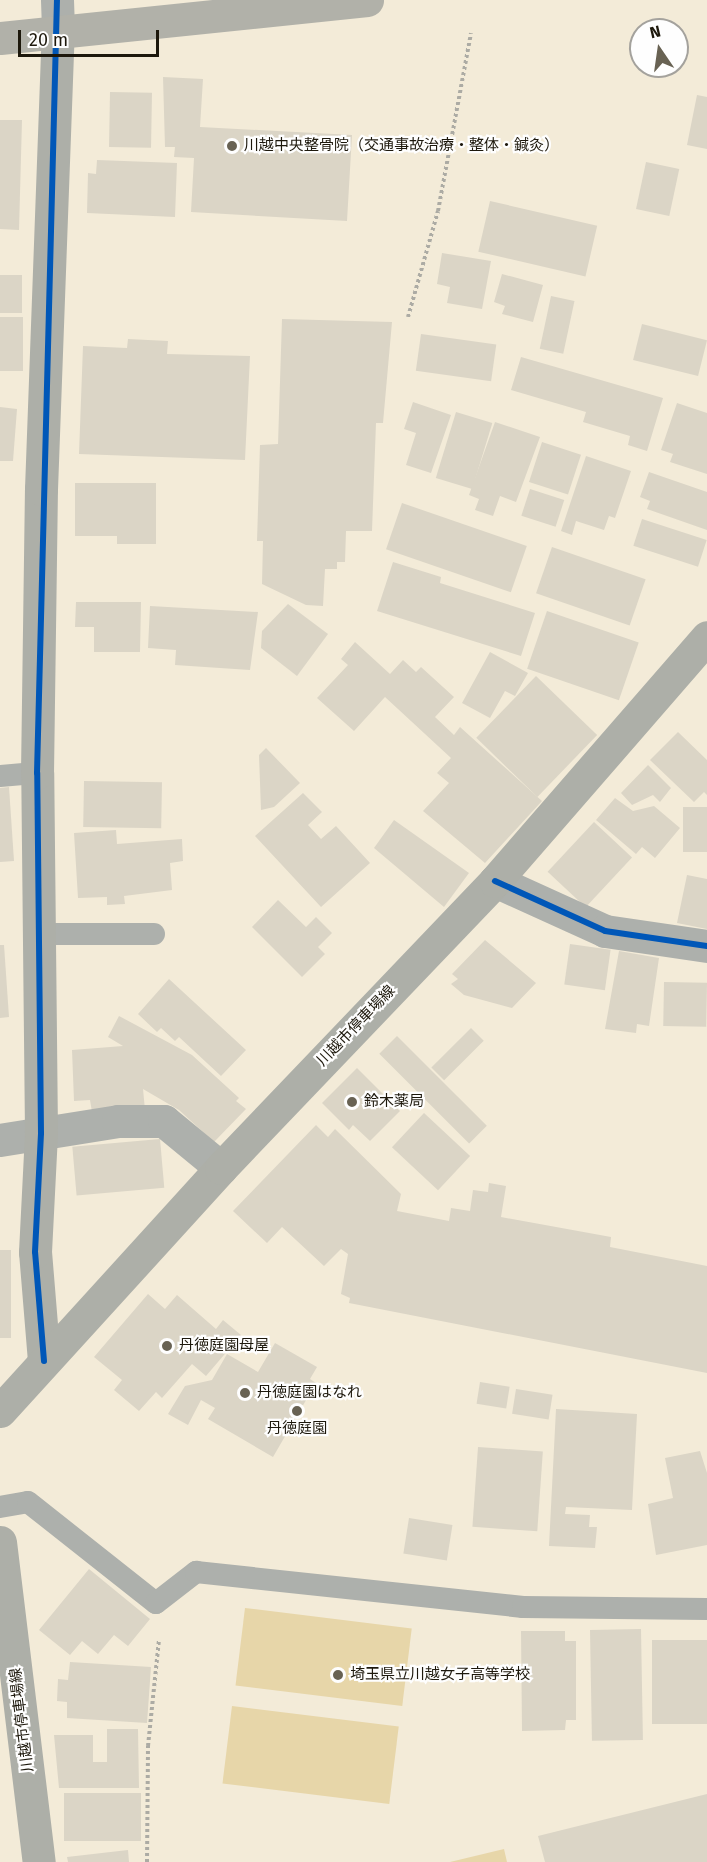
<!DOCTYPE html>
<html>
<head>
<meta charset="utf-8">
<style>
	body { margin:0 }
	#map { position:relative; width:707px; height:1862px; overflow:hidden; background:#f3ebd8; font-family:"Fira Sans","Noto Sans JP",sans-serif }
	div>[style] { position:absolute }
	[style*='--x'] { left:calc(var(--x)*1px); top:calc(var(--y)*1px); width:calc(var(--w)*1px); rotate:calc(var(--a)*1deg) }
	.green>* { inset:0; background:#e7d6a9; transform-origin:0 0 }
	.building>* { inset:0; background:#dbd5c6; transform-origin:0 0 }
	.path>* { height:4px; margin-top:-2px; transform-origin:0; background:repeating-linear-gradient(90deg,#acaba4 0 3px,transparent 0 6px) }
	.lane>* { height:22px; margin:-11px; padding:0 11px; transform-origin:11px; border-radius:11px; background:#adb0ac }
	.street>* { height:33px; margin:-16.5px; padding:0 16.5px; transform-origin:16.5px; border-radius:16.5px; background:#adb0ac }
	.secondary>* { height:33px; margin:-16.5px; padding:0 16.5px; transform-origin:16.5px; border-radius:16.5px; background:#adafa8 }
	.primary>* { height:33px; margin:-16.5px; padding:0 16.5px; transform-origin:16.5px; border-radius:16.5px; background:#b1b1a9 }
	.cycleway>* { height:6px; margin:-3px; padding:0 3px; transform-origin:3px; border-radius:3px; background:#0057b8 }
	.dots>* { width:16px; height:16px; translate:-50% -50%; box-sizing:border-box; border:3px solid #fefefe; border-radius:50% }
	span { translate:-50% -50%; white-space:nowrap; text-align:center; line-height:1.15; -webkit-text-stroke:4.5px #fefefe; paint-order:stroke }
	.poi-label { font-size:15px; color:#1d180c }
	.left { translate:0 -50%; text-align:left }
	.street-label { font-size:15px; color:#1d180c }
	.north { position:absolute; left:629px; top:18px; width:60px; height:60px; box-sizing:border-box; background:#fefefe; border:2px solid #a4a29d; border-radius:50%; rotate:347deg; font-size:16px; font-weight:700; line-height:24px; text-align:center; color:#1d180c }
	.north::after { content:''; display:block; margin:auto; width:21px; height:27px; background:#686253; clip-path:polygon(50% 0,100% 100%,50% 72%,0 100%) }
	.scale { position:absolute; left:18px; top:30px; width:141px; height:27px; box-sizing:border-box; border:3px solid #1d180c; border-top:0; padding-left:8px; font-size:18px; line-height:21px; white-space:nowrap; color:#1d180c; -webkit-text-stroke:4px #fefefe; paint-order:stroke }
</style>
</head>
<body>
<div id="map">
	<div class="green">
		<i style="left:245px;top:1608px;width:168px;height:78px;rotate:7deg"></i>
		<i style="left:232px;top:1706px;width:168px;height:78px;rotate:7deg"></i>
		<i style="clip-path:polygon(504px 1849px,507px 1862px,450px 1862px)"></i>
	</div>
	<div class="building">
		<i style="clip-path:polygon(163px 77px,203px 79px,200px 127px,352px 135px,347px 221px,191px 212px,194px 158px,174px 157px,175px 147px,165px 147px)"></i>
		<i style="left:110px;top:92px;width:42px;height:55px;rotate:1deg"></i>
		<i style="clip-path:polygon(697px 95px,707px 97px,707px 149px,687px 145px)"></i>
		<i style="clip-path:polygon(0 120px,22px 120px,19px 230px,0 229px)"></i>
		<i style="clip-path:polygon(97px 160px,177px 163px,175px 217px,87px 213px,88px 173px,96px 174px)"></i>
		<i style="left:646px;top:162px;width:34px;height:48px;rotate:12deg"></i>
		<i style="left:490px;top:201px;width:110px;height:52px;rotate:13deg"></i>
		<i style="clip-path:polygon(442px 253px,491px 261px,482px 309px,447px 303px,450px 287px,437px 284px)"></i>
		<i style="clip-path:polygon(502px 274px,543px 285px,533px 322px,502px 314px,505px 306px,494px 302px)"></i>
		<i style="left:0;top:275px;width:22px;height:38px"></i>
		<i style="left:551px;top:296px;width:24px;height:54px;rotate:12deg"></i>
		<i style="left:0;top:317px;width:23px;height:54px"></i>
		<i style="clip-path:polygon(282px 319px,392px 322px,383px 423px,376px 423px,372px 531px,346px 531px,345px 562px,337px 562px,337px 569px,325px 569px,323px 606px,306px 605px,262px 584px,263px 541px,257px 541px,260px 445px,278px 444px)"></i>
		<i style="left:642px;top:324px;width:67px;height:37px;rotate:14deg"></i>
		<i style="left:421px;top:334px;width:76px;height:37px;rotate:8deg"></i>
		<i style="clip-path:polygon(128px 339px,168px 341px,167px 354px,250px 356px,245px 460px,79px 454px,83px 346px,127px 348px)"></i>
		<i style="clip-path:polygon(521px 357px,663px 398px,647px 451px,628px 445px,630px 436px,583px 422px,586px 412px,511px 390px)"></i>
		<i style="clip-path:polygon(413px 402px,451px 415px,431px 473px,406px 465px,416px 433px,404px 429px)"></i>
		<i style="clip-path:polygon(677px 403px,707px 413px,707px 474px,670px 462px,673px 454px,661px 450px)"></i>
		<i style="clip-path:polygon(0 407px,17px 409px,13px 461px,0 461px)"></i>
		<i style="left:456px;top:412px;width:38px;height:69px;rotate:17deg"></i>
		<i style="clip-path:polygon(495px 422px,540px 437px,516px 502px,500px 496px,493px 516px,475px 510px,479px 499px,469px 495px)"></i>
		<i style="left:542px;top:442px;width:41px;height:42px;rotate:18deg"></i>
		<i style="clip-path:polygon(586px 456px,631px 471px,615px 518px,609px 516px,604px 530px,576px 521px,572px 535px,561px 531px)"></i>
		<i style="clip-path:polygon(649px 472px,707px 492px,707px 530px,647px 509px,650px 501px,640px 497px)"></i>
		<i style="clip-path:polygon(75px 483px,156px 483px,156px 544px,117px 544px,117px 536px,75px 536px)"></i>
		<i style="left:530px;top:489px;width:36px;height:28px;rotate:18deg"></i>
		<i style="left:402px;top:503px;width:132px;height:49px;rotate:19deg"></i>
		<i style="left:642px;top:519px;width:68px;height:28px;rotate:18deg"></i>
		<i style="left:552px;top:547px;width:99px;height:49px;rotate:19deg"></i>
		<i style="clip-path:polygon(393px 562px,441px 577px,440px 583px,535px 613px,521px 656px,377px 611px)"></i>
		<i style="clip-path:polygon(76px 602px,141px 602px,140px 652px,94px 652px,94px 627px,75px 627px)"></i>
		<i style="clip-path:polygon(288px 604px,328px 634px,297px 676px,261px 648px,262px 631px)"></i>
		<i style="clip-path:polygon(150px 606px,258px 612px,250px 670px,175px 665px,176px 650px,148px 648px)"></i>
		<i style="left:547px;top:611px;width:97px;height:61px;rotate:19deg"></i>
		<i style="clip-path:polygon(355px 642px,390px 674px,403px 660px,416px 672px,421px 667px,454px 697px,435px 717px,454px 735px,460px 727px,542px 801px,485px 863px,423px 811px,449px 783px,437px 773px,451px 758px,385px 697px,354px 731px,317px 698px,348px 665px,341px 659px)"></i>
		<i style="clip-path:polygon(490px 652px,528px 673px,515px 696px,505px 691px,490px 718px,462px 703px)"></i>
		<i style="left:536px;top:676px;width:85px;height:86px;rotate:44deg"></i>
		<i style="clip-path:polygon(678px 732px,707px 760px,707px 795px,704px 792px,694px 802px,650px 760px)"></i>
		<i style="clip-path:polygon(266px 748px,300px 783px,274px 807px,261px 810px,259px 755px)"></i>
		<i style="clip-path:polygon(648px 765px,671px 788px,660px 802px,653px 795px,632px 805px,621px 793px)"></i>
		<i style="left:84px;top:781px;width:78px;height:46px;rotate:1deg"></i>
		<i style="clip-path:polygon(9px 787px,14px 861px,0 862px,0 788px)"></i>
		<i style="clip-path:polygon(303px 793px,322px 812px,308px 825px,321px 839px,336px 826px,370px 863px,321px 907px,255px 836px)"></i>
		<i style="clip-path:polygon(615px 798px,633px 811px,654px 806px,680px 828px,655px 858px,642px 847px,636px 854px,596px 820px)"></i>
		<i style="left:683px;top:807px;width:24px;height:45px"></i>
		<i style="clip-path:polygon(394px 820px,469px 873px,444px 907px,374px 848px)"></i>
		<i style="left:594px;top:822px;width:52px;height:68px;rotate:43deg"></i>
		<i style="clip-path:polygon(116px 830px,117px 844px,182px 839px,183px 861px,170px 863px,172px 890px,124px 896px,125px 904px,107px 905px,107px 897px,78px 898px,74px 833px)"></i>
		<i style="clip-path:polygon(687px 875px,707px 879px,707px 929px,677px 923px)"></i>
		<i style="clip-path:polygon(278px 900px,306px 927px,316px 917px,332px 933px,318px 947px,325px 954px,302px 977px,252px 927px)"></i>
		<i style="clip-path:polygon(485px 940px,536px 983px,512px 1008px,464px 995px,451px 984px,458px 979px,452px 974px)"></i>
		<i style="left:570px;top:944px;width:41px;height:41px;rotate:8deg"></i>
		<i style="clip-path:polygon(0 945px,4px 945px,9px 1017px,0 1018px)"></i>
		<i style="clip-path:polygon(619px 951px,659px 958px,649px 1026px,637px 1024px,636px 1033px,605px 1029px)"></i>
		<i style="clip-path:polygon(169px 979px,246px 1050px,221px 1076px,179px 1037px,175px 1041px,161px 1028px,157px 1032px,138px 1014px)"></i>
		<i style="left:664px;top:982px;width:43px;height:44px;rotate:1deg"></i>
		<i style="clip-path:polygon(119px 1016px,192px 1055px,239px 1098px,236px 1101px,246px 1109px,214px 1142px,179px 1110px,143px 1089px,145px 1110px,93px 1118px,90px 1100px,74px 1101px,72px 1050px,123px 1046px,108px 1037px)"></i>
		<i style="left:471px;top:1028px;width:18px;height:56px;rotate:45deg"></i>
		<i style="left:397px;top:1036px;width:127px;height:25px;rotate:45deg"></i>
		<i style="clip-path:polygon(357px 1068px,400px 1111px,370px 1141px,353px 1125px,349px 1130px,322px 1103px)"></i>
		<i style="left:424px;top:1113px;width:63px;height:47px;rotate:43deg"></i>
		<i style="clip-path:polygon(316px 1125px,328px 1137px,335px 1129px,401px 1194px,397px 1211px,449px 1221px,451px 1208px,470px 1211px,473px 1190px,488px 1192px,489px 1183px,506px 1186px,501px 1217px,611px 1237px,610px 1247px,707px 1266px,707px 1373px,349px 1303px,350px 1298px,341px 1294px,348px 1254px,341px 1249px,324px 1266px,282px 1227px,267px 1243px,233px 1211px)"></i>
		<i style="left:160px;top:1139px;width:49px;height:88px;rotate:85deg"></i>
		<i style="left:0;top:1250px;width:11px;height:88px"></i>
		<i style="clip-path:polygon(148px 1294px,165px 1309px,177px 1295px,216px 1329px,223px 1320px,241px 1335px,206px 1376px,192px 1364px,162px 1398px,156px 1392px,139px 1411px,114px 1390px,122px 1380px,94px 1357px)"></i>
		<i style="clip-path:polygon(275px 1343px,317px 1367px,310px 1379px,316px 1383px,273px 1457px,208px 1419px,215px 1408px,201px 1400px,188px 1425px,168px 1414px,185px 1386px,212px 1380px,227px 1354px,258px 1372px)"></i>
		<i style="left:480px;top:1382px;width:30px;height:22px;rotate:9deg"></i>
		<i style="left:516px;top:1389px;width:37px;height:25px;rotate:9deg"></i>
		<i style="clip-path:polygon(556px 1409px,637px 1414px,632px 1510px,566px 1507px,565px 1514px,590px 1515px,589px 1527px,597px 1527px,595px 1548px,549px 1546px)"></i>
		<i style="left:478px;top:1447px;width:65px;height:80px;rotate:4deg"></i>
		<i style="clip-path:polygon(700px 1451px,707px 1473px,707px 1545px,656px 1555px,648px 1504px,673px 1498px,665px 1458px)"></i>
		<i style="left:409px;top:1518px;width:44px;height:36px;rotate:9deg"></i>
		<i style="clip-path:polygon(89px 1569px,150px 1619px,128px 1646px,114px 1635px,98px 1654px,82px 1641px,70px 1655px,39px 1630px)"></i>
		<i style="left:641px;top:1629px;width:111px;height:51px;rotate:89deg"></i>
		<i style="clip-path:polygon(521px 1631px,565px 1631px,565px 1641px,576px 1641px,576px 1720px,566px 1720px,565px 1730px,522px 1731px)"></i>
		<i style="left:652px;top:1640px;width:55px;height:84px"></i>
		<i style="clip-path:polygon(70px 1662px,151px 1667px,147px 1723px,67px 1718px,67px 1702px,57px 1701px,58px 1679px,68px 1680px)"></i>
		<i style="clip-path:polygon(107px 1729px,138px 1729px,139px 1788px,59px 1788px,54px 1735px,93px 1735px,93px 1762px,107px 1762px)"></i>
		<i style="left:64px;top:1793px;width:77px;height:48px"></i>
		<i style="clip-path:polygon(707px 1794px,707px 1862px,545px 1862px,538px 1836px)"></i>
		<i style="clip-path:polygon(128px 1850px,129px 1862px,68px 1862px,67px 1857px)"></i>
	</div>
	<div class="path">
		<i style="--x:408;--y:317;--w:110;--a:-74.2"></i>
		<i style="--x:438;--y:211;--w:181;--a:-79.5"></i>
		<i style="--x:147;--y:1862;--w:116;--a:-89.5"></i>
		<i style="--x:148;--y:1746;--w:107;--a:-84.1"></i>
	</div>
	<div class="lane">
		<i style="--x:0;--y:776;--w:37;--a:-5"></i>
		<i style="--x:42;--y:934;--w:112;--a:0"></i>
		<i style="--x:0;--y:1507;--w:28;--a:-10"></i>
		<i style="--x:28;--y:1502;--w:163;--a:38.3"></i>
		<i style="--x:156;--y:1603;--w:51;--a:-37.8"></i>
		<i style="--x:196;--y:1572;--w:329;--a:6.1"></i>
		<i style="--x:523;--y:1607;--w:184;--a:0.6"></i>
	</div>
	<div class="street">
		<i style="--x:57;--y:0;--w:31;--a:88"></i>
		<i style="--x:495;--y:881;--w:121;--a:24.4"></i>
		<i style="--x:605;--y:931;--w:103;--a:8.4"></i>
		<i style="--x:0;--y:1140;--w:120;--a:-9.1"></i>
		<i style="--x:118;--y:1121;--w:46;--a:0"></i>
		<i style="--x:164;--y:1121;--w:74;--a:39.5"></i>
	</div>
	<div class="secondary">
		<i style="--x:44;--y:1361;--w:109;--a:-94.7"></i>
		<i style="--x:35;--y:1252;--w:119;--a:-87.1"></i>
		<i style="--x:41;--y:1133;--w:360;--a:-90.6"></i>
		<i style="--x:37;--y:773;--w:284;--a:-89.2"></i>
		<i style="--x:41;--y:489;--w:458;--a:-87.9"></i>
		<i style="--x:0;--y:1411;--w:328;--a:-47.7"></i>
		<i style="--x:221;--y:1168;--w:397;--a:-46.3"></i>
		<i style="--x:495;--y:881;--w:323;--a:-49"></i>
		<i style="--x:0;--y:1542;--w:322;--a:83.1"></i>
	</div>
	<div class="primary">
		<i style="--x:0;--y:38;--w:369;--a:-5.9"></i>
	</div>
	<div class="cycleway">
		<i style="--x:495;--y:881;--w:121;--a:24.4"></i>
		<i style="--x:605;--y:931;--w:103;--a:8.4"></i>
		<i style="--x:44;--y:1361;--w:109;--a:-94.7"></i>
		<i style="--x:35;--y:1252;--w:119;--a:-87.1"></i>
		<i style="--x:41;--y:1133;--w:360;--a:-90.6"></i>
		<i style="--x:37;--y:773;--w:773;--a:-88.52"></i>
	</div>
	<div class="dots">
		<i style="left:232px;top:146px;background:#686253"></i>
		<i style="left:352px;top:1102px;background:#686253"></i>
		<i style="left:167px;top:1346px;background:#686253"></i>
		<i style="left:245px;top:1393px;background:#686253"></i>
		<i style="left:297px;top:1411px;background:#686253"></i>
		<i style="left:338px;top:1675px;background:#686253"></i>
	</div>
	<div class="poi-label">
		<span class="left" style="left:244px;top:146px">川越中央整骨院（交通事故治療・整体・鍼灸）</span>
		<span class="left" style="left:364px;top:1102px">鈴木薬局</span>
		<span class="left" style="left:179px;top:1346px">丹徳庭園母屋</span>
		<span class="left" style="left:257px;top:1393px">丹徳庭園はなれ</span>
		<span style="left:297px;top:1429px">丹徳庭園</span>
		<span class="left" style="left:350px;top:1675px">埼玉県立川越女子高等学校</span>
	</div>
	<div class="street-label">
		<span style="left:356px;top:1026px;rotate:-46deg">川越市停車場線</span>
		<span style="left:22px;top:1720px;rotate:-97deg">川越市停車場線</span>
	</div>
	<div class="north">N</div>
	<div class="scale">20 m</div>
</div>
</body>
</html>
